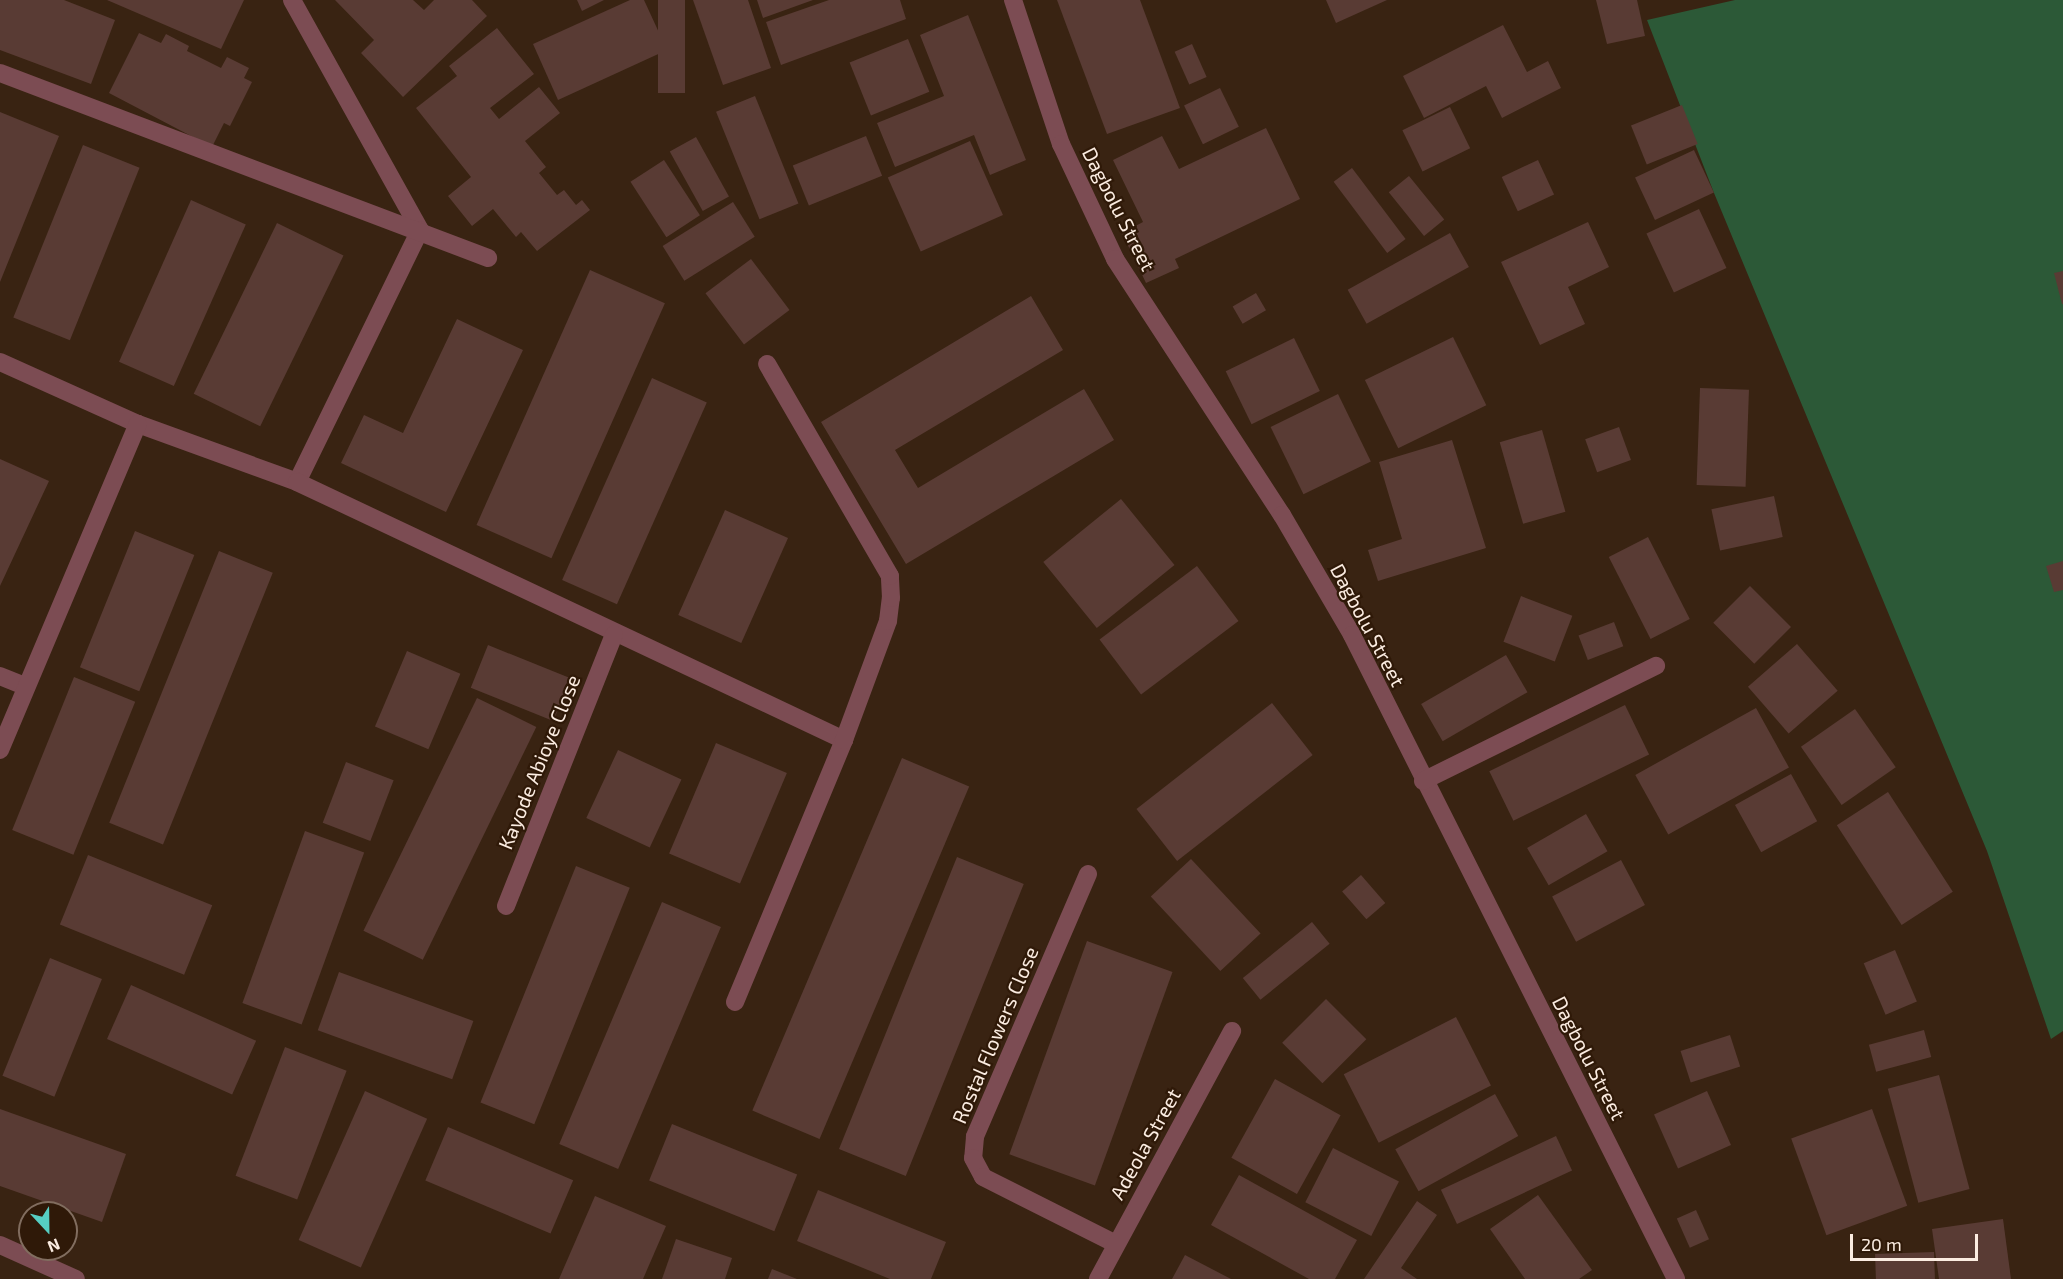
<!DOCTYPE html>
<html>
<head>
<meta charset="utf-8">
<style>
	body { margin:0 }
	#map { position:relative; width:2063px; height:1279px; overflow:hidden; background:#392312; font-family:"Exo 2",sans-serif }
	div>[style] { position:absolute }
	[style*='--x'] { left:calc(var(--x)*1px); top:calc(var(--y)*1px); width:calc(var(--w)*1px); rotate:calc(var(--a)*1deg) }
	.green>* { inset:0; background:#2c5937 }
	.building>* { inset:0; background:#593b34; transform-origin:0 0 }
	.minor>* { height:18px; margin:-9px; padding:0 9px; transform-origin:9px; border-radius:9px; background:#7c4c53 }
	span { translate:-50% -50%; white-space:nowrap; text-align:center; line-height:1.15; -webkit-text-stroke:4.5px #2f1908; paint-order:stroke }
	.street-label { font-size:20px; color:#fbece1 }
	.north { position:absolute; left:18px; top:1201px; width:60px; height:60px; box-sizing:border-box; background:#2f1908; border:2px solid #816d5f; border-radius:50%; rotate:158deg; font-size:16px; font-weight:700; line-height:24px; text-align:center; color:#fbece1 }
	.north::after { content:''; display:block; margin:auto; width:21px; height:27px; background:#56cec3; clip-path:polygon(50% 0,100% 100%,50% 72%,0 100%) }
	.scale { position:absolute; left:1850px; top:1234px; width:128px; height:27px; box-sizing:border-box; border:3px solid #fbece1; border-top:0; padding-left:8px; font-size:18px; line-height:21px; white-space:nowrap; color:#fbece1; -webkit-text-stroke:4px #2f1908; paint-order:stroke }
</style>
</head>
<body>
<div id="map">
	<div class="green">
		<i style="clip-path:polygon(1735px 0,2063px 0,2063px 1031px,2051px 1039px,1987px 851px,1714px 193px,1647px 20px)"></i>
	</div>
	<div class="building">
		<i style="clip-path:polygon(0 0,64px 0,115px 20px,91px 84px,0 50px)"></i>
		<i style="clip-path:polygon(107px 0,244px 0,221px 49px)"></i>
		<i style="clip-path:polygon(335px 0,413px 0,424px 10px,434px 0,472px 0,487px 16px,403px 97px,361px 53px,374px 40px)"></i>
		<i style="clip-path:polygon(577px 0,604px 0,582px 11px)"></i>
		<i style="clip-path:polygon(630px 0,644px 0,667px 50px,558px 100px,533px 44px)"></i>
		<i style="left:658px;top:0;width:27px;height:93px"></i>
		<i style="clip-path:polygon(693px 0,748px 0,771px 68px,723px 85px)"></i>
		<i style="clip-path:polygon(757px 0,813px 0,763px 18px)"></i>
		<i style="clip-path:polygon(829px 0,900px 0,906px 19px,781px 65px,766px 22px)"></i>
		<i style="clip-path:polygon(1057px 0,1140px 0,1180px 108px,1107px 134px)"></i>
		<i style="clip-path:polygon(1326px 0,1387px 0,1336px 23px)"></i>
		<i style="clip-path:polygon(1596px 0,1637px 0,1645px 36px,1607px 44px)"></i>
		<i style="clip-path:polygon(968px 15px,1026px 160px,990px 175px,974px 135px,895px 167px,877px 123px,944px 96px,920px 35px)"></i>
		<i style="clip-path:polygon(1503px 25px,1527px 72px,1548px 61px,1561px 88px,1502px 118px,1486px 86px,1424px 118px,1403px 76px)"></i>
		<i style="clip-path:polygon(497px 28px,534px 74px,490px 108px,499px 119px,539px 87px,560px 113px,525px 141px,546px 167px,539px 173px,557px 195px,564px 190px,576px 205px,582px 200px,590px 210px,537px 251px,521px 232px,516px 237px,493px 209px,472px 226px,448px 196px,471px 177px,416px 108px,457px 76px,449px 66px)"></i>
		<i style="clip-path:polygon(139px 33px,161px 43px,166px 34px,189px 46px,187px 51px,221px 68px,227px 57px,249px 68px,244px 78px,252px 82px,230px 126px,224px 123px,212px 147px,109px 93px)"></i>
		<i style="left:908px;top:39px;width:57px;height:63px;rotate:68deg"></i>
		<i style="left:1192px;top:44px;width:36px;height:19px;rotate:66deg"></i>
		<i style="left:1220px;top:88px;width:43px;height:40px;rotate:64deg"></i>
		<i style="left:755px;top:96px;width:116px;height:42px;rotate:68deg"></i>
		<i style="left:1682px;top:105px;width:42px;height:55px;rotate:68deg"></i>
		<i style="left:1450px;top:107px;width:46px;height:53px;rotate:64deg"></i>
		<i style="clip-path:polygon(0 112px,59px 136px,0 282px)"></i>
		<i style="clip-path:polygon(1266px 128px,1300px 199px,1175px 259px,1179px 268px,1146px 283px,1122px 233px,1143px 222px,1113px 160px,1162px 136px,1179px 169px)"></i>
		<i style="left:866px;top:136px;width:43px;height:79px;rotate:68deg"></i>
		<i style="left:696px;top:137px;width:68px;height:30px;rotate:61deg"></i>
		<i style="left:970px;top:141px;width:81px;height:90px;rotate:66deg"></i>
		<i style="left:83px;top:145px;width:61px;height:186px;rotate:22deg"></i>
		<i style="left:1694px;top:150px;width:47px;height:65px;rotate:65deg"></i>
		<i style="left:664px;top:160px;width:66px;height:40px;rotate:57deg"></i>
		<i style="left:1538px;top:160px;width:38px;height:40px;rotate:65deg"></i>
		<i style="left:1352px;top:168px;width:89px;height:23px;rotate:53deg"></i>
		<i style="left:1409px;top:176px;width:56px;height:26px;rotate:51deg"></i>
		<i style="left:191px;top:200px;width:60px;height:177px;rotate:24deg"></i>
		<i style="left:733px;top:202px;width:41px;height:83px;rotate:58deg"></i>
		<i style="left:1699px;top:209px;width:65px;height:58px;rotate:65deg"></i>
		<i style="clip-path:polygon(1588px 222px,1609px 267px,1568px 287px,1585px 324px,1540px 345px,1501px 262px)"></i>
		<i style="left:277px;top:223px;width:74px;height:190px;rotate:26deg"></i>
		<i style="left:1450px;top:233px;width:39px;height:117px;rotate:61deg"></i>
		<i style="left:751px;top:259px;width:64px;height:57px;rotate:53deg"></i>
		<i style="left:590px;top:270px;width:82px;height:279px;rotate:24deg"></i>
		<i style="clip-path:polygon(2063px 271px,2063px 304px,2062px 304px,2054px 273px)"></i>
		<i style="left:1256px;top:293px;width:20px;height:27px;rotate:60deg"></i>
		<i style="clip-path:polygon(1031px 296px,1063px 350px,895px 450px,918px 488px,1084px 389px,1114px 440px,906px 564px,821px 422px)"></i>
		<i style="clip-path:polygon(457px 319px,523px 350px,446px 512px,341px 463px,364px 415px,403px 433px)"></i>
		<i style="left:1453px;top:337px;width:76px;height:98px;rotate:64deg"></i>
		<i style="left:1294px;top:338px;width:59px;height:76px;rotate:64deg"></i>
		<i style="left:652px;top:378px;width:60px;height:221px;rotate:24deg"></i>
		<i style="left:1700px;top:388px;width:49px;height:97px;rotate:2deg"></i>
		<i style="left:1338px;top:394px;width:75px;height:75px;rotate:64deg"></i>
		<i style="left:1619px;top:427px;width:35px;height:36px;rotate:70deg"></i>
		<i style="left:1542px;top:430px;width:85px;height:44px;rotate:74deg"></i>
		<i style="clip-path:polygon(1452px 440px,1486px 548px,1378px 581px,1368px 550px,1402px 539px,1379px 462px)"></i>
		<i style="clip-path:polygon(0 459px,49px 481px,0 586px)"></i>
		<i style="left:1774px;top:496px;width:42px;height:64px;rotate:78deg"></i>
		<i style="left:1121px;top:499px;width:85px;height:100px;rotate:51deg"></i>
		<i style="left:725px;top:510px;width:69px;height:115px;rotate:24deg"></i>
		<i style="left:135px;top:531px;width:64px;height:147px;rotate:22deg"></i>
		<i style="left:1648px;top:537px;width:92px;height:44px;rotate:63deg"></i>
		<i style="left:219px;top:551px;width:58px;height:293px;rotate:22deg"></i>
		<i style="clip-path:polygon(2063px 561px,2063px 590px,2054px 592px,2046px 566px)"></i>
		<i style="left:1197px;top:566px;width:69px;height:122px;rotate:53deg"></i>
		<i style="left:1750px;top:586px;width:58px;height:52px;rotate:45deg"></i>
		<i style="left:1521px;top:596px;width:55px;height:49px;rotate:21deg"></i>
		<i style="left:1614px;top:622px;width:26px;height:38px;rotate:69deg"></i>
		<i style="left:1797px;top:644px;width:62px;height:65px;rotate:49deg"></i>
		<i style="left:488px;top:645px;width:89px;height:46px;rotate:22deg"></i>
		<i style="left:407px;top:651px;width:58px;height:82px;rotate:23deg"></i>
		<i style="left:1506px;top:655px;width:43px;height:98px;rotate:60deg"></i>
		<i style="left:74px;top:677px;width:66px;height:165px;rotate:22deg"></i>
		<i style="left:477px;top:698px;width:66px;height:259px;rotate:26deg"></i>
		<i style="left:1272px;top:703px;width:66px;height:172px;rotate:52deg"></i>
		<i style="left:1625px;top:705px;width:55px;height:151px;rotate:64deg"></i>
		<i style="left:1756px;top:708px;width:68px;height:138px;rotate:61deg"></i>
		<i style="left:1855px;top:709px;width:71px;height:66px;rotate:55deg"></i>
		<i style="left:716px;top:743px;width:77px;height:120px;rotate:23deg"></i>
		<i style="left:618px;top:750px;width:70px;height:75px;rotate:25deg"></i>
		<i style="left:902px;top:758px;width:73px;height:383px;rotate:23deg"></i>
		<i style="left:346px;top:762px;width:51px;height:65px;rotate:21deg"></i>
		<i style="left:1791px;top:774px;width:54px;height:64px;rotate:61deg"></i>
		<i style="left:1888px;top:792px;width:119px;height:61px;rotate:57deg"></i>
		<i style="left:1586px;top:814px;width:43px;height:68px;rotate:60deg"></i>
		<i style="left:305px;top:831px;width:63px;height:183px;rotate:20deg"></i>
		<i style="left:88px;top:855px;width:134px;height:75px;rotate:22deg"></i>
		<i style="left:957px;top:857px;width:72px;height:315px;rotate:22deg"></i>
		<i style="left:1191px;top:859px;width:102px;height:55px;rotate:47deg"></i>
		<i style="left:1621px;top:860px;width:51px;height:78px;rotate:62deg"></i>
		<i style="left:576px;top:866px;width:58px;height:255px;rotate:22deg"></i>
		<i style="left:1361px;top:875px;width:37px;height:25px;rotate:49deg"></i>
		<i style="left:662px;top:902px;width:64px;height:263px;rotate:23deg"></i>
		<i style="left:1312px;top:922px;width:28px;height:89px;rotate:51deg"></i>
		<i style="left:1087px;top:941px;width:91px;height:227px;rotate:20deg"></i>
		<i style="left:1895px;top:950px;width:56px;height:34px;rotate:67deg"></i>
		<i style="left:50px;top:958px;width:56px;height:127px;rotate:22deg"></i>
		<i style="left:339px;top:972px;width:143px;height:62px;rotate:20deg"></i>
		<i style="left:131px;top:985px;width:137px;height:59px;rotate:24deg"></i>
		<i style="left:1326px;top:999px;width:57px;height:62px;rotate:45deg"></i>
		<i style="left:1456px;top:1017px;width:77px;height:126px;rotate:63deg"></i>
		<i style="left:1924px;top:1030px;width:28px;height:57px;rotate:75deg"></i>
		<i style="left:1730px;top:1035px;width:33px;height:52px;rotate:72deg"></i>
		<i style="left:285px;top:1047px;width:66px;height:138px;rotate:21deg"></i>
		<i style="left:1939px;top:1075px;width:118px;height:53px;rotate:75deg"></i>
		<i style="left:1275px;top:1079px;width:75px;height:90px;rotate:29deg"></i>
		<i style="left:365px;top:1091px;width:68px;height:163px;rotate:24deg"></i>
		<i style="left:1707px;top:1091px;width:59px;height:58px;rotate:66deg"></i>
		<i style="left:1495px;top:1094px;width:48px;height:114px;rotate:61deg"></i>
		<i style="clip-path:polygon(0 1109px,126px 1154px,102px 1222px,0 1186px)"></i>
		<i style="left:1872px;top:1109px;width:103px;height:86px;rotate:70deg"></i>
		<i style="left:672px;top:1124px;width:135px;height:61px;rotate:22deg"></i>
		<i style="left:448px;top:1127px;width:136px;height:58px;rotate:23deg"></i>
		<i style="left:1556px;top:1136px;width:38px;height:127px;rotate:65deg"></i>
		<i style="left:1333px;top:1148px;width:74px;height:61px;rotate:27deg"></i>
		<i style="clip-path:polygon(1239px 1175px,1357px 1240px,1335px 1279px,1309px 1279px,1211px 1225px)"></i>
		<i style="clip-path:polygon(818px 1190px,946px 1242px,931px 1279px,890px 1279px,797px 1241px)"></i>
		<i style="clip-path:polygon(1538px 1195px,1592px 1270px,1579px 1279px,1525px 1279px,1490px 1229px)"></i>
		<i style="clip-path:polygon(595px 1196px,666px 1226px,643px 1279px,559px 1279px)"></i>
		<i style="clip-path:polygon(1417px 1201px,1437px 1215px,1401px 1268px,1417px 1279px,1364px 1279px)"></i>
		<i style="left:1696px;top:1210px;width:32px;height:21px;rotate:66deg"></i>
		<i style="clip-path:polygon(2003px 1219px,2011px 1279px,1939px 1279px,1932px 1229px)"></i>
		<i style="clip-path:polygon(676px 1239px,732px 1258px,725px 1279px,662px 1279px)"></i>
		<i style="left:1934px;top:1252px;width:27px;height:59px;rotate:88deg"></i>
		<i style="clip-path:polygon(1185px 1255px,1231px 1279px,1172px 1279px)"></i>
		<i style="clip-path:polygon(772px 1269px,797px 1279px,768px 1279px)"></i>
	</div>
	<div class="minor">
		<i style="--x:292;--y:0;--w:263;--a:60.9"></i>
		<i style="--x:420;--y:230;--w:280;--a:116"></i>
		<i style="--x:1013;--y:0;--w:152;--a:71.6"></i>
		<i style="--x:1061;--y:144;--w:127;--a:64.8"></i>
		<i style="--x:1115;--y:259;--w:306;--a:56.9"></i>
		<i style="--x:1282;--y:515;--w:139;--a:59.7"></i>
		<i style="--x:1352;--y:635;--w:721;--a:63.29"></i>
		<i style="--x:0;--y:73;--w:522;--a:20.76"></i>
		<i style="--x:0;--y:362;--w:151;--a:24.2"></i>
		<i style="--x:138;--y:424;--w:169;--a:20"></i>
		<i style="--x:297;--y:482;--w:605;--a:25.25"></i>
		<i style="--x:0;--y:676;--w:27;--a:22"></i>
		<i style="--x:0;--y:750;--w:354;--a:-67.1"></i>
		<i style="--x:1423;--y:781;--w:260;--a:-26.3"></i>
		<i style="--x:1088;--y:874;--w:286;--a:113.3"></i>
		<i style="--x:975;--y:1137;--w:21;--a:95"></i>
		<i style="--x:973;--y:1158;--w:21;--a:62"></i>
		<i style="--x:983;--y:1177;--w:149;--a:26.7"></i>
		<i style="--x:506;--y:906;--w:292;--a:-68.3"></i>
		<i style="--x:735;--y:1002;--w:284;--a:-67.4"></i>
		<i style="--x:844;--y:740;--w:127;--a:-69.7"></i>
		<i style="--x:888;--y:621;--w:23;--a:-83"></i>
		<i style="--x:891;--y:598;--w:22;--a:-93"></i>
		<i style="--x:890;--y:576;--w:245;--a:-120.1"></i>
		<i style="--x:0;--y:1245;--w:83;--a:24.1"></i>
		<i style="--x:1098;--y:1279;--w:282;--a:-61.6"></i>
	</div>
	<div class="street-label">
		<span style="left:1119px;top:209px;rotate:63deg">Dagbolu Street</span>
		<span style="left:1368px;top:625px;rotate:62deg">Dagbolu Street</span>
		<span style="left:539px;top:762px;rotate:-68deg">Kayode Abioye Close</span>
		<span style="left:995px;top:1035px;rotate:-67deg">Rostal Flowers Close</span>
		<span style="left:1589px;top:1058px;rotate:63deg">Dagbolu Street</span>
		<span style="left:1145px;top:1144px;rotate:-61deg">Adeola Street</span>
	</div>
	<div class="north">N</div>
	<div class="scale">20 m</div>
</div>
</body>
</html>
